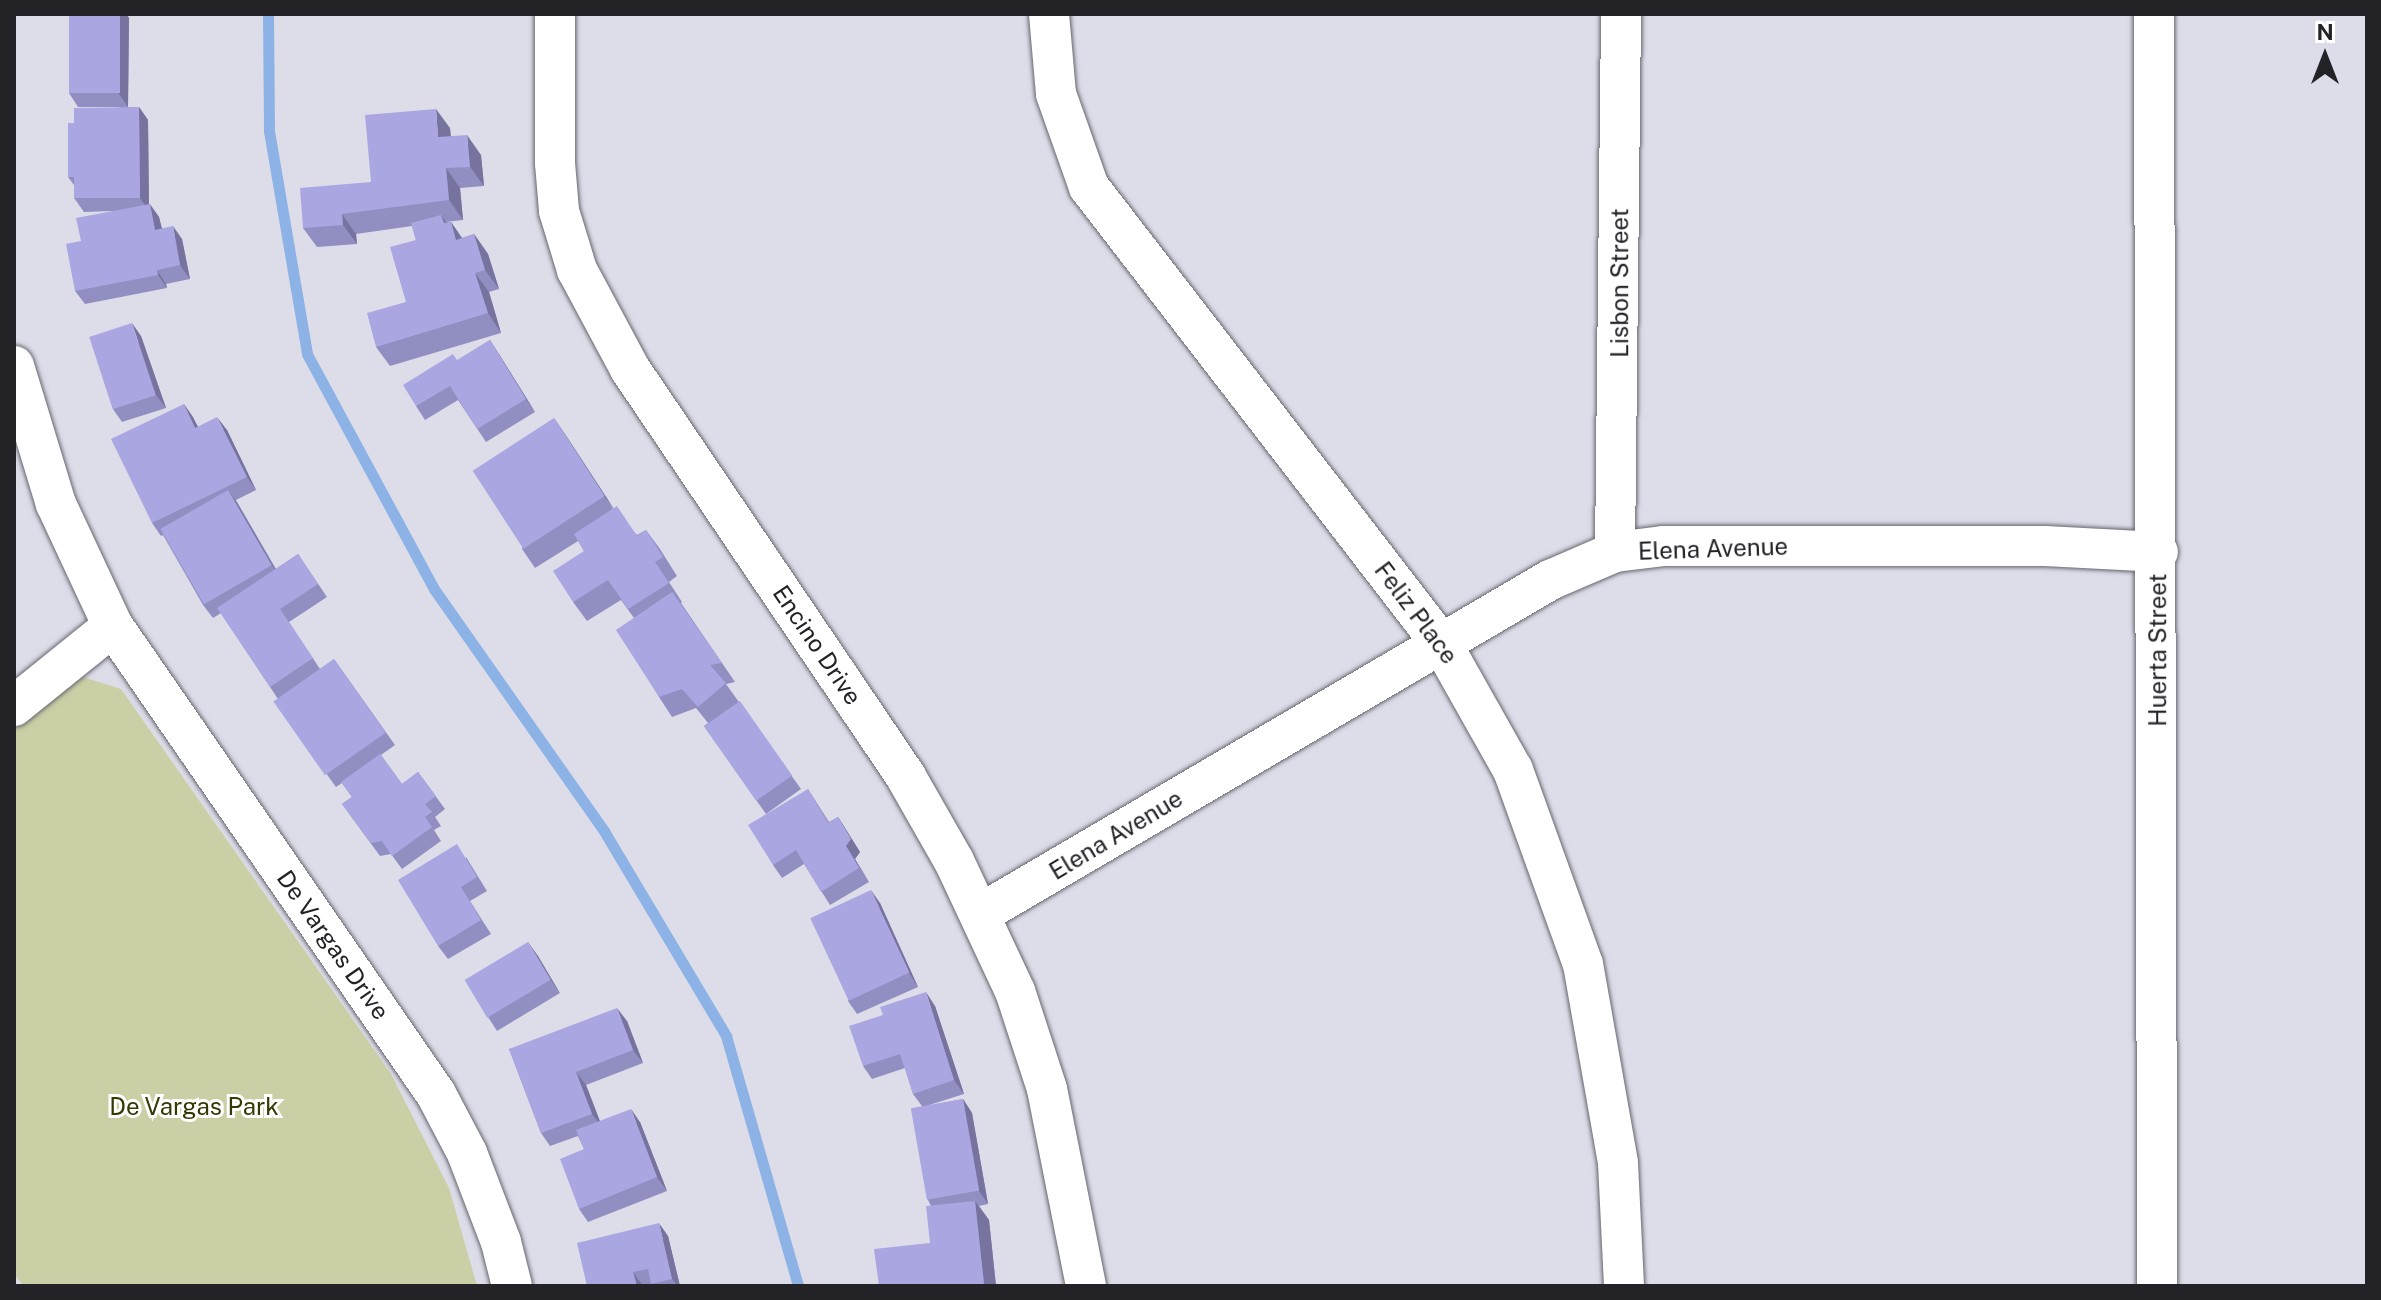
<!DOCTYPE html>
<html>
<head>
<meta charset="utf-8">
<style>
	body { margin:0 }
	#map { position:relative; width:2381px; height:1300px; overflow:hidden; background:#dddde9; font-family:"Public Sans",sans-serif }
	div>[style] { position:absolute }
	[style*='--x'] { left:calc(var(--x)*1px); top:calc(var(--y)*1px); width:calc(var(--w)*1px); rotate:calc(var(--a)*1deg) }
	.green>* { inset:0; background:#cbcfa5 }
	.stream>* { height:11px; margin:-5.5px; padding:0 5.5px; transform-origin:5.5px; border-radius:5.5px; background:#8db2e5 }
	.roads { filter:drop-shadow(0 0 2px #666670) drop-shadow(0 0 2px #666670) }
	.minor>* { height:40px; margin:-20px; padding:0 20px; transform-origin:20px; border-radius:20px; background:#fff }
	.wall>* { inset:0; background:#918fc2 }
	.shaded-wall>* { inset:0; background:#76749e }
	.building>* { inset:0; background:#a9a6e1; transform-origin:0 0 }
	span { translate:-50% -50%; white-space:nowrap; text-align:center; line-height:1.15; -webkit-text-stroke:6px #fff; paint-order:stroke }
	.street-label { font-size:24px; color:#222227 }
	.park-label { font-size:24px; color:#363804 }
	.frame { position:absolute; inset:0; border:16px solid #222227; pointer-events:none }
	.north { position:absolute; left:2285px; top:16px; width:80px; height:80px; -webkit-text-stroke:6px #fff; paint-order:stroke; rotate:0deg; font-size:22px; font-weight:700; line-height:32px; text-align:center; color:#222227 }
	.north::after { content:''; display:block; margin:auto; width:28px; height:36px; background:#222227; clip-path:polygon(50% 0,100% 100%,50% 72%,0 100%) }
</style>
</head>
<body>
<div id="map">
	<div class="green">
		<i style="clip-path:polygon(83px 677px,121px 689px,391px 1074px,449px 1188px,477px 1286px,24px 1286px,14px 1274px,14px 732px,26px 713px,56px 689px)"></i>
	</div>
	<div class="stream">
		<i style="--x:268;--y:14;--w:117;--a:89.5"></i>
		<i style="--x:269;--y:131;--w:226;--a:80.3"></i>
		<i style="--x:307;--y:354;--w:267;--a:61.6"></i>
		<i style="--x:434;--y:589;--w:296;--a:54.9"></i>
		<i style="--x:604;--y:831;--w:239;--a:59.2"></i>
		<i style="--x:726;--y:1036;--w:260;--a:73.9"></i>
	</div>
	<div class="roads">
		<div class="minor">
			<i style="--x:555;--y:14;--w:149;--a:90"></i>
			<i style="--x:555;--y:163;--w:48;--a:85.2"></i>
			<i style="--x:559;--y:211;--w:62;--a:73"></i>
			<i style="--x:577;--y:270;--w:112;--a:61.8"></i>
			<i style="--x:630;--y:369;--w:493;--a:55.9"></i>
			<i style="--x:906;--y:777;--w:97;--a:60.3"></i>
			<i style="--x:954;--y:861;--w:144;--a:64.9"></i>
			<i style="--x:1015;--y:991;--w:103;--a:71.9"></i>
			<i style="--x:1047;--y:1089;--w:201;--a:78.8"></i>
			<i style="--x:1049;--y:14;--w:80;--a:85"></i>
			<i style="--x:1056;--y:94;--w:99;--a:70.5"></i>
			<i style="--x:1089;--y:187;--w:580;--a:52.36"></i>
			<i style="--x:1443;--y:646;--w:142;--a:60.6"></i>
			<i style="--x:1513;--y:770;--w:206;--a:70.2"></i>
			<i style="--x:1583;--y:964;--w:202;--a:80"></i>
			<i style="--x:1618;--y:1163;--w:123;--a:87.2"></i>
			<i style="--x:2154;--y:14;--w:1272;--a:89.86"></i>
			<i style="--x:14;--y:366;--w:144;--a:73.1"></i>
			<i style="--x:56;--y:504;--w:135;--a:65"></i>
			<i style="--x:113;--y:626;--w:569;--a:55.39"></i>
			<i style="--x:436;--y:1094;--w:67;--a:62.3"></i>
			<i style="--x:467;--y:1153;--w:95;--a:69.1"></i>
			<i style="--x:501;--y:1242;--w:45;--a:76"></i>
			<i style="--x:1615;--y:552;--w:538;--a:-89.36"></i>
			<i style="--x:14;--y:706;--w:127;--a:-38.9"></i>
			<i style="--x:980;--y:914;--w:661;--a:-30.37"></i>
			<i style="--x:1550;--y:580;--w:71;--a:-23.3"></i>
			<i style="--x:1615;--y:552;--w:48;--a:-7.1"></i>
			<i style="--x:1663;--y:546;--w:382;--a:0"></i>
			<i style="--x:2045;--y:546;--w:113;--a:3"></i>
		</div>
	</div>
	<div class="wall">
		<i style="clip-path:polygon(69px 14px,126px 14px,129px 18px,128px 107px,139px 107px,148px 120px,149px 204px,159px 217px,162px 228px,182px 239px,190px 279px,166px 284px,167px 288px,85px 304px,75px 291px,81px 241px,112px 211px,84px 212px,74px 198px,74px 185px,68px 177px,74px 123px,121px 107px,78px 107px,69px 93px)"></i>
		<i style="clip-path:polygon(450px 128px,451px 136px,481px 155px,484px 186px,460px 188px,463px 220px,446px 222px,451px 222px,462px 238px,474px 234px,488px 254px,499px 289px,489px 292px,501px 333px,390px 366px,376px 347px,406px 302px,416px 240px,412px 226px,356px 234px,357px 244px,317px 247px,303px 228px)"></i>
		<i style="clip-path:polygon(141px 336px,166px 408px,122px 422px,113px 409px)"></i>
		<i style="clip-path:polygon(490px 340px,535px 412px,486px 442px,458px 400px,425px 420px,416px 406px,458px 360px)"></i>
		<i style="clip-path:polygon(184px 404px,198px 427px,227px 430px,256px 490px,236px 500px,276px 569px,298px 554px,327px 597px,289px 622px,320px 669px,334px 659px,395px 745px,381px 755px,402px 784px,418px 772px,445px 809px,435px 817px,441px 826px,434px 830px,441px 841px,402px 869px,391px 854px,380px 856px,342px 804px,352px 797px,342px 783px,336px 787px,284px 715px,278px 699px,221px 613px,213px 618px,203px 605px,163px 535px,161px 536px,152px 523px)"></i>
		<i style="clip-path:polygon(554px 418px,613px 509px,637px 535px,646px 530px,660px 549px,677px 576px,669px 582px,682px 602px,681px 603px,735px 682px,726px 684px,801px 789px,766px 814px,704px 726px,708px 723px,696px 708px,672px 717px,659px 697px,634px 618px,621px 600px,587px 621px,573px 602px,584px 551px,578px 541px,535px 568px,522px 549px)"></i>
		<i style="clip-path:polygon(808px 789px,829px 822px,838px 817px,847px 831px,860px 852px,855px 859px,869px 882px,830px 905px,804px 864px,782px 878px,773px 865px)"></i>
		<i style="clip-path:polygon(466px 857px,487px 891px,470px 901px,491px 934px,448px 959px,438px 946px)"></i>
		<i style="clip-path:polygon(880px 903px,918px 987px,857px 1014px,848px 1001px)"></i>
		<i style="clip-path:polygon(528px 942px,560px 993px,497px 1031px,488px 1017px)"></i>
		<i style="clip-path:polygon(935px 1006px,964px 1094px,926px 1106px,963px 1099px,972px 1113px,988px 1204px,979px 1206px,989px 1220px,996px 1286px,879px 1286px,930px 1243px,931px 1206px,928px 1200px,922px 1106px,913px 1094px,905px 1068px,872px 1079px,863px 1066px)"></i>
		<i style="clip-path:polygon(627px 1021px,643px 1063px,586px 1085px,600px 1121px,640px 1122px,667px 1191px,588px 1222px,579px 1209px,584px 1149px,578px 1136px,550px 1146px,541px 1133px,509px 1049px)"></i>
		<i style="clip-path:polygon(668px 1236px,680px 1286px,653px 1286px,651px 1284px,643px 1286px,587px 1286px)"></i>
	</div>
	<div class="shaded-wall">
		<i style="clip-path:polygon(120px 14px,126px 14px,129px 18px,128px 107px,119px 94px)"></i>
		<i style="clip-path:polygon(139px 107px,148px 120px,149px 211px,140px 198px)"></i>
		<i style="clip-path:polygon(436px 109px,450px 128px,452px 157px,438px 137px)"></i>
		<i style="clip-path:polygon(467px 135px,481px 155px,484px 186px,470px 167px)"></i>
		<i style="clip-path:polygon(446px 168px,460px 188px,463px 220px,449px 200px)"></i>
		<i style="clip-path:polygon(150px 204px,159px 217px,165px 243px,155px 230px)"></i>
		<i style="clip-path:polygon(342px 214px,356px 234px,357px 244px,343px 225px)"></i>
		<i style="clip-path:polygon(441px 215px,454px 233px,451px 222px,464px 241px,470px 259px,444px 223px)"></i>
		<i style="clip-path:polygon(173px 226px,182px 239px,190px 279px,180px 265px)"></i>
		<i style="clip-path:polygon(474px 234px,488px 254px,499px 289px,485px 270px)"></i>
		<i style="clip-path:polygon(157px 270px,166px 284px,167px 288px,158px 275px)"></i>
		<i style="clip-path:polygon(475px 273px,489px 292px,501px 333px,488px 313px)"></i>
		<i style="clip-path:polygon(132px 323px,141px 336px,166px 408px,156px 395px)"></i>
		<i style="clip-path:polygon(490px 340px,499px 354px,535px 412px,526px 399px)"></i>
		<i style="clip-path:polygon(184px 404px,193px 417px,205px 441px,195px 428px)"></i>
		<i style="clip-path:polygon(217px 417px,227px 430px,256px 490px,247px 477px)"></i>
		<i style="clip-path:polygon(554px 418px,567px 437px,618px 515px,604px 496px)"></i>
		<i style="clip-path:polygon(228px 490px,237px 503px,281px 579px,272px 565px)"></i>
		<i style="clip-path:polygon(838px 817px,860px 852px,855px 859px,869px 882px,846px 846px)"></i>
		<i style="clip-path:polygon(871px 890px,880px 903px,918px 987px,909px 973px)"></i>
		<i style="clip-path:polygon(528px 942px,538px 956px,560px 993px,551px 980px)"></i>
		<i style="clip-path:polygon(926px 992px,935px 1006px,964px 1094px,954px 1080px)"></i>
		<i style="clip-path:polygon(617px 1008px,627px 1021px,643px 1063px,633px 1050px)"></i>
		<i style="clip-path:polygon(576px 1072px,586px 1085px,602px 1127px,592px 1114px)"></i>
		<i style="clip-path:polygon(963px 1099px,972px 1113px,988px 1204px,979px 1191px)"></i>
		<i style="clip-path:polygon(631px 1109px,640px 1122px,667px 1191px,657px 1177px)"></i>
		<i style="clip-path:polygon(975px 1201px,989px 1220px,996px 1286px,986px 1286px,984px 1284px)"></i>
		<i style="clip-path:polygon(659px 1223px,668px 1236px,680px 1286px,678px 1286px,672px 1279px)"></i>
		<i style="clip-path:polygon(633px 1272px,643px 1286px,637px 1286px)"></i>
	</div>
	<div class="building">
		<i style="left:69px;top:14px;width:51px;height:79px"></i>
		<i style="clip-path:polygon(139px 107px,140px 198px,74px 198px,74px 177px,68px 177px,68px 123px,74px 123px,74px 108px)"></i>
		<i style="clip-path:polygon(436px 109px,438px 137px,467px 135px,470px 167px,446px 168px,449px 200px,342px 214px,343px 225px,303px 228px,300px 188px,371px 182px,365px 115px)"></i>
		<i style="clip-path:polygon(150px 204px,155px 230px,173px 226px,180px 265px,157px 270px,158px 275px,75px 291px,66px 244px,81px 241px,76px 218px)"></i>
		<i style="clip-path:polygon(441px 215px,444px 223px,451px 222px,456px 240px,474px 234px,485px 270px,475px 273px,488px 313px,376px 347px,367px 313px,406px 302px,390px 247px,416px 240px,411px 223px)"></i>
		<i style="left:132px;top:323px;width:76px;height:45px;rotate:72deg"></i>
		<i style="clip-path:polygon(490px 340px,526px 399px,477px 429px,450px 386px,416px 406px,403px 385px,453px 354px,457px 360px)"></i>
		<i style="clip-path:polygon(184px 404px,195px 428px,217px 417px,247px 477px,152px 523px,111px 439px)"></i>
		<i style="left:554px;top:418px;width:93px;height:97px;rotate:57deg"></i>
		<i style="left:228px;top:490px;width:87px;height:78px;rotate:60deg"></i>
		<i style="clip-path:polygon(617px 506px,637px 536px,646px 530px,663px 557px,655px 562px,669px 583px,628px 609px,608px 580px,573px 602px,553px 571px,584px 551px,574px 534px)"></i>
		<i style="clip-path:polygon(298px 554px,318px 584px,280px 609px,313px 658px,270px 687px,217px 608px)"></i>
		<i style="clip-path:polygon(672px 592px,722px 663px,710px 665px,726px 683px,698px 707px,682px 689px,659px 697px,616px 630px)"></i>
		<i style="left:334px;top:659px;width:90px;height:74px;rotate:55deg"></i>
		<i style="left:740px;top:701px;width:91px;height:44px;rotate:55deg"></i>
		<i style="clip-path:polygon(380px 754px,402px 784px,418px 772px,436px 796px,425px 804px,432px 812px,425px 817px,432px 827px,392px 856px,382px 841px,371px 843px,342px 804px,352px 797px,341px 782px)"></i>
		<i style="clip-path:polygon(808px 789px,828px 823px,838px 817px,851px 839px,846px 846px,859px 868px,821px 892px,796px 850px,773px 865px,748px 825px)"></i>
		<i style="clip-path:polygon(457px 844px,477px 877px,461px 887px,481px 920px,438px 946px,398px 880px)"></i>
		<i style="left:871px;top:890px;width:91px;height:67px;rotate:65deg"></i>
		<i style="left:528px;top:942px;width:44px;height:74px;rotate:59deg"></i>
		<i style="clip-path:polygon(926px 992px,954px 1080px,913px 1094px,900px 1054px,863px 1066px,849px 1026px,883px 1015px,880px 1007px)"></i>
		<i style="clip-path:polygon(617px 1008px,633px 1050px,576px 1072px,592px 1114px,541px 1133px,509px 1049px)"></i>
		<i style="left:963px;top:1099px;width:93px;height:53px;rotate:80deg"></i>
		<i style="clip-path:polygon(631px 1109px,657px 1177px,579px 1209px,560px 1159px,584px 1149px,576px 1130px)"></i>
		<i style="clip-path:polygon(975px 1201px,984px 1284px,970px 1286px,879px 1286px,874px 1249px,930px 1243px,926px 1206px)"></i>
		<i style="clip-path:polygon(659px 1223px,672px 1279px,651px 1284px,648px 1269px,633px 1272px,637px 1286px,587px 1286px,577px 1243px)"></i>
	</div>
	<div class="street-label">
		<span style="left:1620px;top:283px;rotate:-90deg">Lisbon Street</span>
		<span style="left:1713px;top:549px;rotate:-2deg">Elena Avenue</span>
		<span style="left:1416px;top:613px;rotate:53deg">Feliz Place</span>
		<span style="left:817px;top:645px;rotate:56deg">Encino Drive</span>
		<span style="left:2158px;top:650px;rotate:-90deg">Huerta Street</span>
		<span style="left:1116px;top:835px;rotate:-31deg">Elena Avenue</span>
		<span style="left:333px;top:945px;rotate:55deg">De Vargas Drive</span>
	</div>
	<div class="park-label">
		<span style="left:194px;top:1107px">De Vargas Park</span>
	</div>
	<div class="frame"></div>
	<div class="north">N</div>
</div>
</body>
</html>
